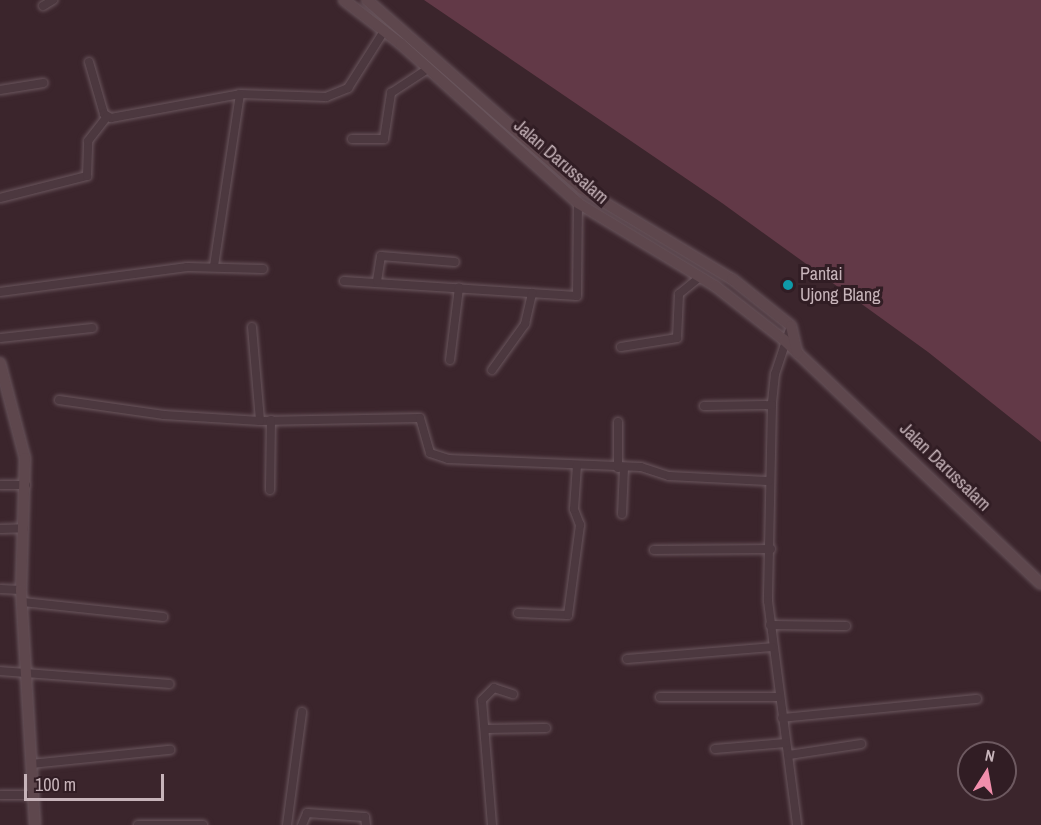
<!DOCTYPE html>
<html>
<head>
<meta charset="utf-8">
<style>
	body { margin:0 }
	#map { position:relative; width:1041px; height:825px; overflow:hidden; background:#3b252c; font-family:"Archivo Narrow",sans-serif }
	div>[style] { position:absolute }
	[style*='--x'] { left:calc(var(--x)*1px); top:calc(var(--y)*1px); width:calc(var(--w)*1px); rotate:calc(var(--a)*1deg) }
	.water>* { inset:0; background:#623947 }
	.roads { filter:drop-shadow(0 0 2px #6a565d) drop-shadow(0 0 2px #6a565d) }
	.street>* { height:8px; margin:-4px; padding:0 4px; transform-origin:4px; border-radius:4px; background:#4c383f }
	.secondary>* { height:10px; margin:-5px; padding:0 5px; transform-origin:5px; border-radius:5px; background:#5e474d }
	.dots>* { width:16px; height:16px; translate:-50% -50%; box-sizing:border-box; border:3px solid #311d24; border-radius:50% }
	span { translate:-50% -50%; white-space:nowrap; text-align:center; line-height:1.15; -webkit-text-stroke:6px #311d24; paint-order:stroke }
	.street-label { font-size:18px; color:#c7b4ba }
	.poi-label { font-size:18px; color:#c7b4ba }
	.left { translate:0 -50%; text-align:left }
	.north { position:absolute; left:957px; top:741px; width:60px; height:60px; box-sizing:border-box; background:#311d24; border:2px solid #6d5960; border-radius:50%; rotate:11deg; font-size:16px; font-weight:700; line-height:24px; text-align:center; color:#c7b4ba }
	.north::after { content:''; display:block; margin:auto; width:21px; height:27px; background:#f28eac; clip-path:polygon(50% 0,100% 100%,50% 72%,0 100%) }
	.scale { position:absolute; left:24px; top:774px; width:140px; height:27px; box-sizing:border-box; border:3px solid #c7b4ba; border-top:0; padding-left:8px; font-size:18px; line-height:21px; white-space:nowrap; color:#c7b4ba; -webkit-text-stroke:4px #311d24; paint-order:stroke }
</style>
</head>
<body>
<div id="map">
	<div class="water">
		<i style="clip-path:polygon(424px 0,1041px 0,1041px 442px,928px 352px,722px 203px)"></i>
	</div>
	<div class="roads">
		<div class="street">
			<i style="--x:43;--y:6;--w:12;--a:-31"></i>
			<i style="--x:89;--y:62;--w:54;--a:73.9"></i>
			<i style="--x:104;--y:114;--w:8;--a:30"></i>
			<i style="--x:111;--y:118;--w:131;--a:-10.5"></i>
			<i style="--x:240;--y:94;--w:86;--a:2"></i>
			<i style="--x:326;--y:97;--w:24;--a:-22"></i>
			<i style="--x:348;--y:88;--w:67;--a:-57.7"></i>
			<i style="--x:0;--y:90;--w:44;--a:-9.2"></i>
			<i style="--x:352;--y:139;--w:32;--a:0"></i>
			<i style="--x:384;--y:139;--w:47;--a:-81.3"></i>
			<i style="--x:391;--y:93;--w:45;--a:-33.3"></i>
			<i style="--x:0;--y:198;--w:90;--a:-14.2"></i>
			<i style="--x:87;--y:176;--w:35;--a:-88"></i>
			<i style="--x:88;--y:141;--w:31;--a:-52"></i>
			<i style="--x:214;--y:266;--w:174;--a:-81.4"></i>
			<i style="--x:344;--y:281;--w:233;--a:3.7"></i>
			<i style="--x:577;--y:296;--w:93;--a:-89.4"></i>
			<i style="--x:377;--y:281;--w:25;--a:-81"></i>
			<i style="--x:381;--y:256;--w:74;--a:4.6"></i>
			<i style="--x:0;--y:292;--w:189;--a:-7.6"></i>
			<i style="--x:187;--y:267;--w:76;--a:1.5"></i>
			<i style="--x:791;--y:326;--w:51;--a:108.4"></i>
			<i style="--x:775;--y:374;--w:31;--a:96"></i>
			<i style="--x:772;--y:405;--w:196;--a:91.2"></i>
			<i style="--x:768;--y:601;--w:226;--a:82.6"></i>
			<i style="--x:252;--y:327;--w:94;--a:85.1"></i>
			<i style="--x:260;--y:421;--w:160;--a:-1.1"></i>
			<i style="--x:420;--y:418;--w:36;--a:74"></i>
			<i style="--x:430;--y:453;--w:19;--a:18"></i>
			<i style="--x:448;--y:459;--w:193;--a:2.4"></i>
			<i style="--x:641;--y:467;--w:29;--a:18"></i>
			<i style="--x:669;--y:476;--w:100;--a:2.9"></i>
			<i style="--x:0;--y:338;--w:93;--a:-6.2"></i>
			<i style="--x:621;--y:347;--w:57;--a:-9.1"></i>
			<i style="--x:677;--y:338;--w:44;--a:-87.4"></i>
			<i style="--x:679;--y:294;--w:27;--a:-39"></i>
			<i style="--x:450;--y:360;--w:73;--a:-82.9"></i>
			<i style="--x:492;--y:370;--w:57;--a:-54.3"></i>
			<i style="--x:525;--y:324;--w:32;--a:-77"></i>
			<i style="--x:59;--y:400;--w:106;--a:8.1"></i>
			<i style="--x:164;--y:415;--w:96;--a:3.6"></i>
			<i style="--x:704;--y:406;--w:68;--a:-0.8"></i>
			<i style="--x:618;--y:422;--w:46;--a:90"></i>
			<i style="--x:0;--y:485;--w:26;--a:0"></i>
			<i style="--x:270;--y:490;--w:70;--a:-89.2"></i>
			<i style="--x:622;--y:514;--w:46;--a:-87.5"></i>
			<i style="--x:0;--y:529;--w:24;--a:-2"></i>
			<i style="--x:654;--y:550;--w:117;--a:-0.5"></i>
			<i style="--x:0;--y:589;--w:21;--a:3"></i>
			<i style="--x:23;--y:602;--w:141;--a:6.1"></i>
			<i style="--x:518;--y:613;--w:50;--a:2.3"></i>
			<i style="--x:568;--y:615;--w:91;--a:-82.4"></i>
			<i style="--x:580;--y:525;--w:17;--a:-111"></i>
			<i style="--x:574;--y:509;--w:44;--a:-86.1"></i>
			<i style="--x:770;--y:625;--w:76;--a:0.8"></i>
			<i style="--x:627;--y:659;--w:145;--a:-4.7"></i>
			<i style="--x:0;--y:671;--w:170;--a:4.4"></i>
			<i style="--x:660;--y:697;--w:118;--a:0"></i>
			<i style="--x:782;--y:718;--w:196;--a:-5.6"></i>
			<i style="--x:485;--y:729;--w:61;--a:-0.9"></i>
			<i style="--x:715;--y:749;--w:71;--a:-4.8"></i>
			<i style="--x:789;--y:755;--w:73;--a:-8.7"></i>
			<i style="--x:31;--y:764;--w:140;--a:-5.8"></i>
			<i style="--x:0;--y:795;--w:32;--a:0"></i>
			<i style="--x:138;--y:825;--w:65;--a:0"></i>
			<i style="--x:287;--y:825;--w:114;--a:-82.4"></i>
			<i style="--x:302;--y:825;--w:13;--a:-67"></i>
			<i style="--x:307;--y:813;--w:58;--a:3.9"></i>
			<i style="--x:365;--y:817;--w:8;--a:83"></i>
			<i style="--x:492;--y:825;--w:125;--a:-94.6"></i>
			<i style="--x:482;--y:700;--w:17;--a:-45"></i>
			<i style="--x:494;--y:688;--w:20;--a:18"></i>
		</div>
		<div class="secondary">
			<i style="--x:344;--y:0;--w:72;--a:37.7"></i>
			<i style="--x:401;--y:44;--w:238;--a:41.9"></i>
			<i style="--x:578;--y:203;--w:160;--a:31.2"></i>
			<i style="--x:715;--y:286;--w:88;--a:38"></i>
			<i style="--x:784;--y:340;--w:354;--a:43.5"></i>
			<i style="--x:367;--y:0;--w:286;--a:41.3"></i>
			<i style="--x:582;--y:189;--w:175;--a:31"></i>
			<i style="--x:732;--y:279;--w:75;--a:38.5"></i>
			<i style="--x:791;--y:326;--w:28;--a:77"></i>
			<i style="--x:0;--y:363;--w:98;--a:75.3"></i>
			<i style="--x:25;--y:458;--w:132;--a:91.7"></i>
			<i style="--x:21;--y:590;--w:235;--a:86.6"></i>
		</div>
	</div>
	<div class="dots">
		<i style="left:788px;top:285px;background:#0f9aa8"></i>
	</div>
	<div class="street-label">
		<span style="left:561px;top:162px;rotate:41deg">Jalan Darussalam</span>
		<span style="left:945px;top:467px;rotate:44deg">Jalan Darussalam</span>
	</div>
	<div class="poi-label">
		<span class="left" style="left:800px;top:285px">Pantai<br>Ujong Blang</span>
	</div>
	<div class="north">N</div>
	<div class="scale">100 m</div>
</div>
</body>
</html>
